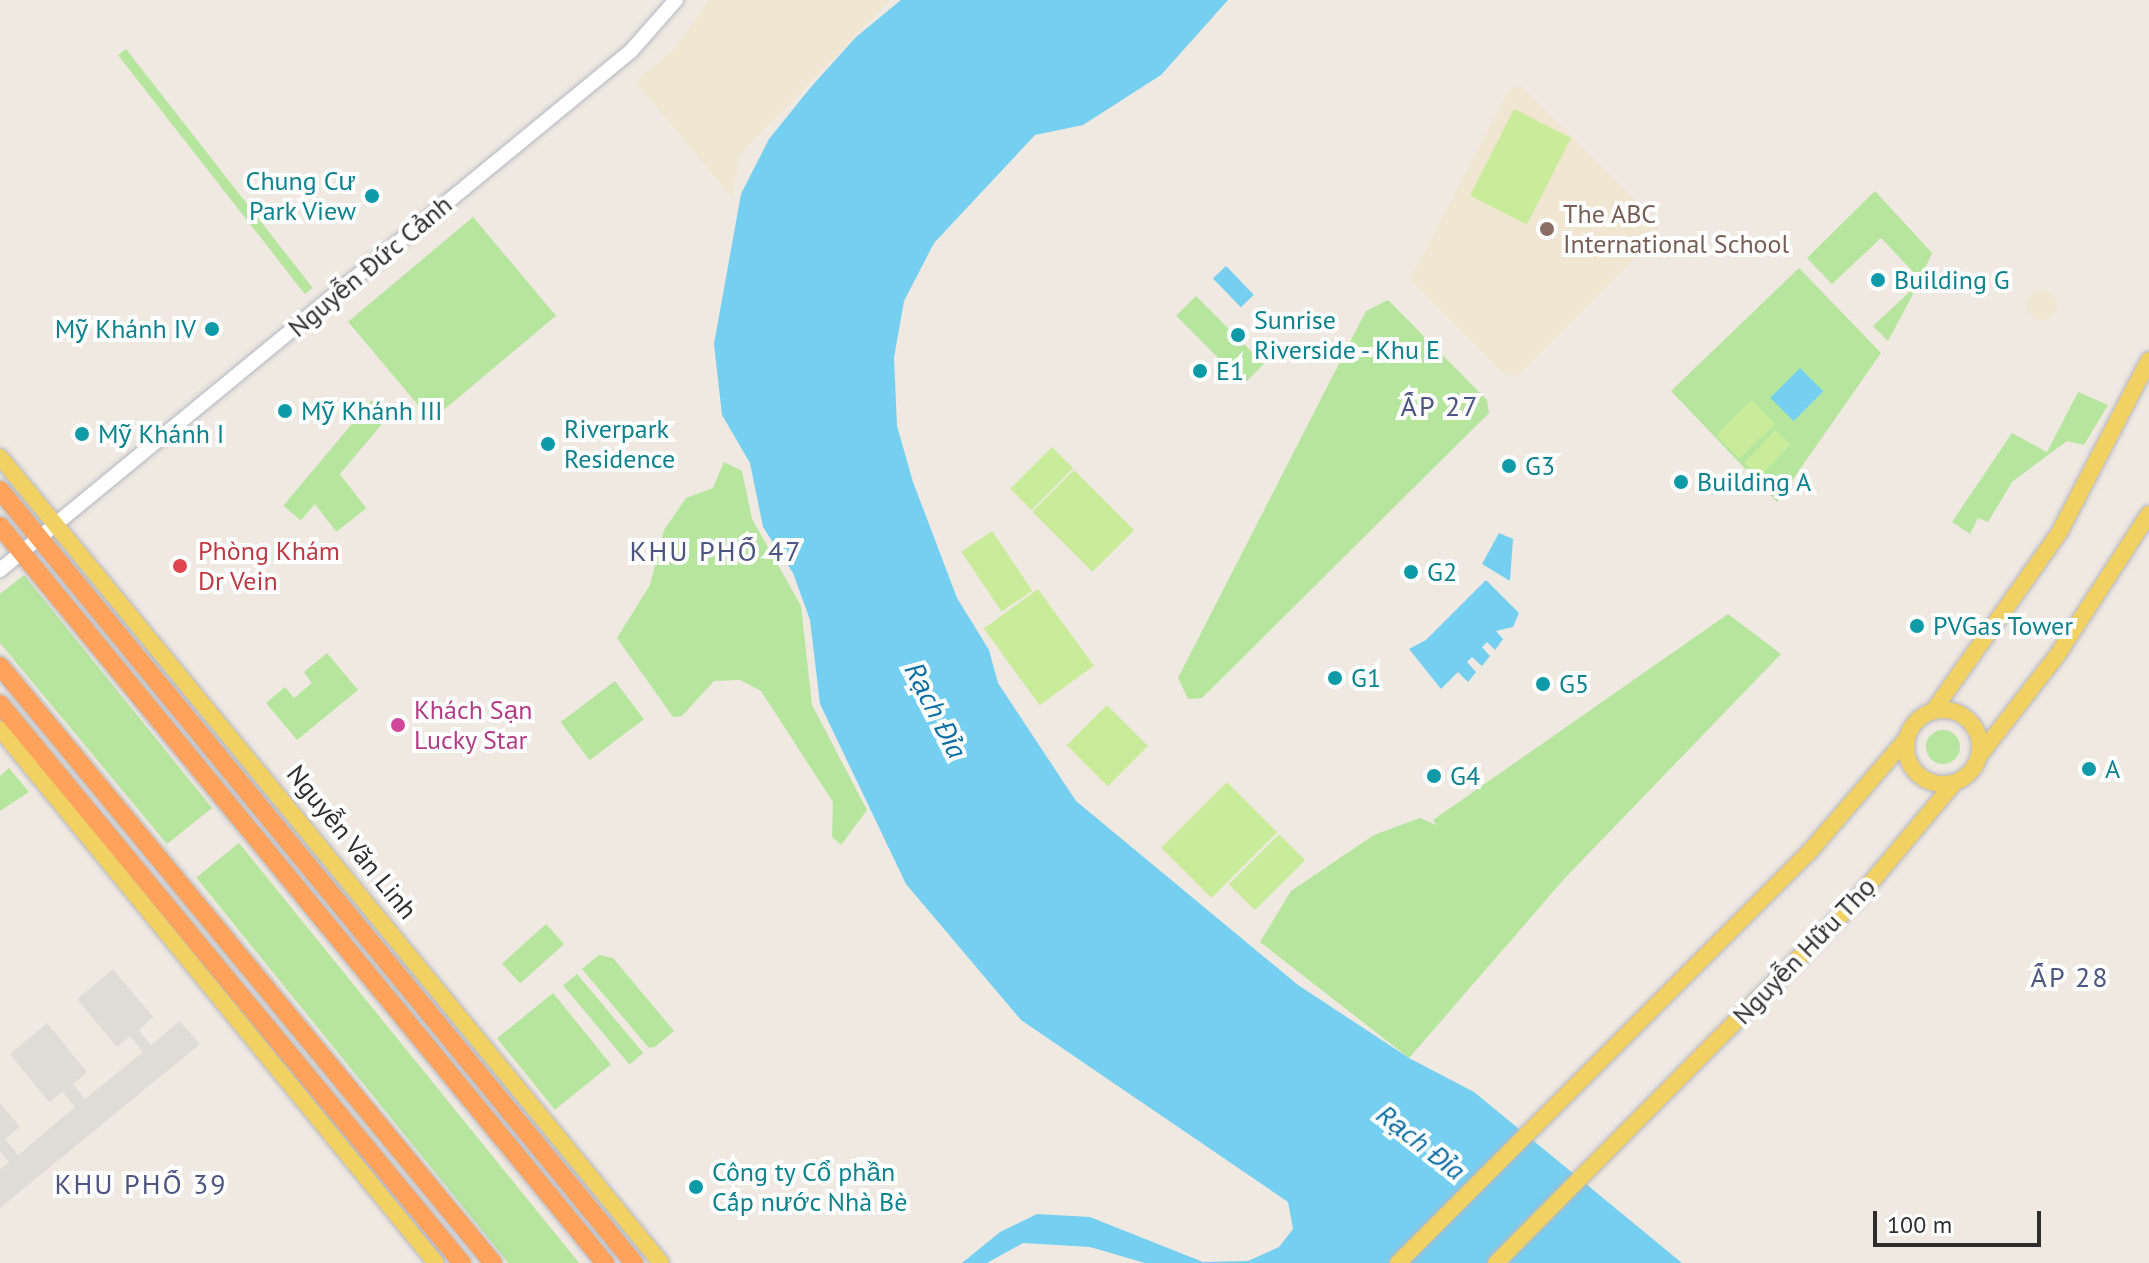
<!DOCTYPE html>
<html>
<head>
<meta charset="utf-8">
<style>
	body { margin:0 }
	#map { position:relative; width:2149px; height:1263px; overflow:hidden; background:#efe9e1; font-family:"PT Sans",sans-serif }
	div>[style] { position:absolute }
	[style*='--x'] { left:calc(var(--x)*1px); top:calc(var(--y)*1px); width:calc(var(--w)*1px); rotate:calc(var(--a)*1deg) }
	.education>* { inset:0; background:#f0e6d1 }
	.round { border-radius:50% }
	.green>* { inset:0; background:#b6e59e; transform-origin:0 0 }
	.pitch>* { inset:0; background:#c9ec9a; transform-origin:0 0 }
	.plaza>* { inset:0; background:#dfdcd8 }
	.water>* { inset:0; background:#75cff0; transform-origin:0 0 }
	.roads { filter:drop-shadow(0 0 2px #b4b7c1) drop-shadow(0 0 2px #b4b7c1) }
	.secondary>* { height:14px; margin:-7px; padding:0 7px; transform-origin:7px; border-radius:7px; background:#fff }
	.primary>* { height:16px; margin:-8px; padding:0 8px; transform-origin:8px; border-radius:8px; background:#f2d163 }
	.primary>.ring { margin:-8px; padding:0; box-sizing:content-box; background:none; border:16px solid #f2d163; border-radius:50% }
	.highway>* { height:18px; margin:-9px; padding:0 9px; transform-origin:9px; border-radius:9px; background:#ffa35c }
	.dots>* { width:22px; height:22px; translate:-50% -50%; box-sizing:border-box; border:4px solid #fff; border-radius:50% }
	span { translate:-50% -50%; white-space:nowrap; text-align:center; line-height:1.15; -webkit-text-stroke:8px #fff; paint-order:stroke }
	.culture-label { font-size:26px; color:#0d838f }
	.right { translate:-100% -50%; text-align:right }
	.left { translate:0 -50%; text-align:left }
	.education-label { font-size:26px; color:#785e54 }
	.street-label { font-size:26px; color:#2e2e2e }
	.health-label { font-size:26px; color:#be3a42 }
	.hotel-label { font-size:26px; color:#b23c85 }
	.neighbourhood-label { font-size:28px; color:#4d5680; letter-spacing:2px }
	.water-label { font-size:28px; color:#0d6fa3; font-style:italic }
	.scale { position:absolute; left:1873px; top:1211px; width:168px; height:36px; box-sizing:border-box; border:4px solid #2e2e2e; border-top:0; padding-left:10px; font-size:24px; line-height:28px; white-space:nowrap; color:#2e2e2e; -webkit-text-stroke:6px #fff; paint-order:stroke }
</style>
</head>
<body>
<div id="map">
	<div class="education">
		<i style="clip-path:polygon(709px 0,890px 0,740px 155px,732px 198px,636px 82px,676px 47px)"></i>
		<i style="clip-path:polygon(1521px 86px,1658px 223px,1658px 235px,1519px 375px,1503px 374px,1410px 279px,1509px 90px)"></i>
		<i class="round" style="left:2027px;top:290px;width:30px;height:30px"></i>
	</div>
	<div class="green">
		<i style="left:126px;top:49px;width:303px;height:10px;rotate:52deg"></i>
		<i style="clip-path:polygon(1875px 191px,1932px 253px,1920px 279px,1881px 238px,1832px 284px,1807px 258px)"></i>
		<i style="left:473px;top:217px;width:129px;height:163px;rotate:50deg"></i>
		<i style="clip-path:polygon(1799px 268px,1881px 353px,1777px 502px,1671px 391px)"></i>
		<i style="clip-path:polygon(1919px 283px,1888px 341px,1873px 326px)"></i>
		<i style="left:1196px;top:296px;width:96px;height:28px;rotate:45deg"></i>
		<i style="clip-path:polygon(1388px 300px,1487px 400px,1489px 413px,1202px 698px,1188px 699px,1178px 678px,1366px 311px)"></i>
		<i style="clip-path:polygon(2078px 392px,2108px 405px,2084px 445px,2067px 441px,2012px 482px,1988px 522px,1978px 518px,1970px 534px,1952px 522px,2012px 433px,2047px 452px)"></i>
		<i style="left:372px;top:400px;width:23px;height:138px;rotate:40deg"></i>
		<i style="clip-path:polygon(724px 462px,742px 471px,752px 519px,801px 606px,812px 705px,867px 810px,841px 845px,832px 837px,833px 802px,761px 691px,740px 680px,714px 681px,682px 716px,673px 717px,617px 638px,650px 585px,664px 530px,686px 498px,713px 488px)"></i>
		<i style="left:338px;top:472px;width:46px;height:38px;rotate:52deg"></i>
		<i style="clip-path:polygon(24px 575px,212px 808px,167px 844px,0 643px,0 594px)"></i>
		<i style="clip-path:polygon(1728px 614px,1781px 654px,1564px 879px,1409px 1058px,1260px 942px,1291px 891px,1374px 835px,1420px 818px,1436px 825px,1433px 820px)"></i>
		<i style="clip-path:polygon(327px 653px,358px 690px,297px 740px,266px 703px,285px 687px,294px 698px,312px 683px,304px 672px)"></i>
		<i style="left:615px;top:681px;width:48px;height:68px;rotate:53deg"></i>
		<i class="round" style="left:1926px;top:730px;width:34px;height:34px"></i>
		<i style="clip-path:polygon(9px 768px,29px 792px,0 811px,0 776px)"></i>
		<i style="left:239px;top:843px;width:543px;height:55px;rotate:51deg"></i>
		<i style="left:546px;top:924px;width:27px;height:59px;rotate:48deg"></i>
		<i style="clip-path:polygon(599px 955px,613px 958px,674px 1031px,655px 1047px,649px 1048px,582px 969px)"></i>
		<i style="left:577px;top:974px;width:103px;height:18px;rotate:50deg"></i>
		<i style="left:553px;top:993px;width:92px;height:72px;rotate:51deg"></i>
	</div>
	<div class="pitch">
		<i style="left:1514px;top:109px;width:64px;height:97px;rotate:27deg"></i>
		<i style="left:1752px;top:400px;width:33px;height:50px;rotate:46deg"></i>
		<i style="left:1775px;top:430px;width:21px;height:45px;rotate:43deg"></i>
		<i style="left:1052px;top:447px;width:30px;height:59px;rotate:45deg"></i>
		<i style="left:1074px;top:470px;width:85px;height:59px;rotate:45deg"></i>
		<i style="left:992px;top:531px;width:72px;height:37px;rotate:56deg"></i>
		<i style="left:1038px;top:589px;width:95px;height:67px;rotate:54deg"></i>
		<i style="left:1107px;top:705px;width:58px;height:57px;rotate:45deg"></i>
		<i style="left:1227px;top:782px;width:71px;height:93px;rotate:45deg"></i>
		<i style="left:1279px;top:834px;width:37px;height:71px;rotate:45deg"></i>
	</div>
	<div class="plaza">
		<i style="clip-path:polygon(113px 969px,153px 1017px,139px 1030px,151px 1045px,180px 1021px,200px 1044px,0 1208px,0 1170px,9px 1162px,0 1151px,0 1103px,20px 1127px,5px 1139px,18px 1155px,75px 1107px,63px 1092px,49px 1102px,10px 1054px,47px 1023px,87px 1072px,73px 1084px,85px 1099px,143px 1052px,130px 1036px,117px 1047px,77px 999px)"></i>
	</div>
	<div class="water">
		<i style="clip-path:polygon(901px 0,1228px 0,1161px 75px,1083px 125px,1035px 135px,934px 243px,904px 301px,894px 358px,897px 426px,913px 482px,957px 598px,989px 650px,998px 683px,1076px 801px,1298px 985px,1409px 1058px,1474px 1092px,1682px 1263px,1145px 1263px,1090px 1247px,1023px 1243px,987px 1263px,962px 1263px,1000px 1232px,1037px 1214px,1090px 1217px,1203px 1262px,1248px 1261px,1279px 1247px,1293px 1229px,1288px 1202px,1021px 1020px,906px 884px,820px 704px,810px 620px,793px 573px,763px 527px,750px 463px,722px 415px,714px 344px,741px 194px,769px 139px,811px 87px,856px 37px)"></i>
		<i style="left:1226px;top:266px;width:40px;height:18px;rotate:46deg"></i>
		<i style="left:1800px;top:368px;width:33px;height:42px;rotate:45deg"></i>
		<i style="clip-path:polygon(1499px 533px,1513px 539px,1510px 581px,1482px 564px)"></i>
		<i style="clip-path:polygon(1486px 580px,1519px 613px,1513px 627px,1496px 631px,1503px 639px,1495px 650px,1487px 642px,1482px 647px,1490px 656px,1482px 666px,1472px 657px,1467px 662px,1476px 672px,1468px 682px,1458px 672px,1441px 689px,1409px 649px,1426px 640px)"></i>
	</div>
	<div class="roads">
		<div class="secondary">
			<i style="--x:0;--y:570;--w:817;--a:-39.44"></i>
			<i style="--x:631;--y:51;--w:68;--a:-48.6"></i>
		</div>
		<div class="primary">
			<i style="--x:0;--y:457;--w:1042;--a:50.64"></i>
			<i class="ring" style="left:1906px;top:710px;width:58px;height:58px"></i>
			<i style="--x:1933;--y:711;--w:218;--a:-54.7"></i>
			<i style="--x:2059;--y:533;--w:195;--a:-62.5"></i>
			<i style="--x:0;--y:729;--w:689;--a:50.77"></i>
			<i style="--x:1979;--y:756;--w:129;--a:-52.2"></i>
			<i style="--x:2058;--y:654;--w:167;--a:-57"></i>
			<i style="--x:1398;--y:1263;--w:584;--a:-45"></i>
			<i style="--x:1811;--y:850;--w:148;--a:-49.4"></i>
			<i style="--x:1496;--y:1263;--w:514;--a:-45.24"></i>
			<i style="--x:1858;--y:898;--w:150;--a:-50.1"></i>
		</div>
		<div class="highway">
			<i style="--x:0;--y:490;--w:1000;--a:50.64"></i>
			<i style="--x:0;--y:526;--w:954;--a:50.62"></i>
			<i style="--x:0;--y:666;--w:774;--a:50.45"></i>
			<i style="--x:0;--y:704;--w:725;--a:50.43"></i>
		</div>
	</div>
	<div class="dots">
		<i style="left:372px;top:196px;background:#0f9aa8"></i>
		<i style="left:1547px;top:229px;background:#8d6e63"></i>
		<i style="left:1878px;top:280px;background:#0f9aa8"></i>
		<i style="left:212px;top:329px;background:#0f9aa8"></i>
		<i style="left:1238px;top:335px;background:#0f9aa8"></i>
		<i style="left:1200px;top:371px;background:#0f9aa8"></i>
		<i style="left:285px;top:411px;background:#0f9aa8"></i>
		<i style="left:82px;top:434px;background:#0f9aa8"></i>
		<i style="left:548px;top:444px;background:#0f9aa8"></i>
		<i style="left:1509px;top:466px;background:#0f9aa8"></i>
		<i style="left:1681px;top:482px;background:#0f9aa8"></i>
		<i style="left:180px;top:566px;background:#e0444e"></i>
		<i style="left:1411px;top:572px;background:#0f9aa8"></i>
		<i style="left:1917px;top:626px;background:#0f9aa8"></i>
		<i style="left:1335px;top:678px;background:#0f9aa8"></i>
		<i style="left:1543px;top:684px;background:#0f9aa8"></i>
		<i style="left:398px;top:725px;background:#d1479c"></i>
		<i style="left:2089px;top:769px;background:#0f9aa8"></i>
		<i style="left:1434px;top:776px;background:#0f9aa8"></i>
		<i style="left:696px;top:1187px;background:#0f9aa8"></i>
	</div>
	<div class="culture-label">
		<span class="right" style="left:356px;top:196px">Chung Cư<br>Park View</span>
		<span class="left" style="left:1894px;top:280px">Building G</span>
		<span class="left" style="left:1254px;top:335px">Sunrise<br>Riverside - Khu E</span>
		<span class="right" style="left:196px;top:329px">Mỹ Khánh IV</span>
		<span class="left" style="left:1216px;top:371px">E1</span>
		<span class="left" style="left:301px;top:411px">Mỹ Khánh III</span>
		<span class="left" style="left:564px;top:444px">Riverpark<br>Residence</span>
		<span class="left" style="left:98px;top:434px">Mỹ Khánh I</span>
		<span class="left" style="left:1525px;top:466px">G3</span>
		<span class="left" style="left:1697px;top:482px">Building A</span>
		<span class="left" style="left:1427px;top:572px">G2</span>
		<span class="left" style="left:1933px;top:626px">PVGas Tower</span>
		<span class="left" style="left:1351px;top:678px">G1</span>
		<span class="left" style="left:1559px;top:684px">G5</span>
		<span class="left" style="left:2105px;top:769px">A</span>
		<span class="left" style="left:1450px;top:776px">G4</span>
		<span class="left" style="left:712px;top:1187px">Công ty Cổ phần<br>Cấp nước Nhà Bè</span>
	</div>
	<div class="education-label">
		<span class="left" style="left:1563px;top:229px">The ABC<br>International School</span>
	</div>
	<div class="street-label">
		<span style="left:370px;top:266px;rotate:-40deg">Nguyễn Đức Cảnh</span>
		<span style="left:352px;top:842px;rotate:51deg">Nguyễn Văn Linh</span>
		<span style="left:1804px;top:951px;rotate:-46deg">Nguyễn Hữu Thọ</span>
	</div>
	<div class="health-label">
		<span class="left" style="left:198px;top:566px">Phòng Khám<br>Dr Vein</span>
	</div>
	<div class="hotel-label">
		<span class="left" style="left:414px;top:725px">Khách Sạn<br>Lucky Star</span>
	</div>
	<div class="neighbourhood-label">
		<span style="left:1440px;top:406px">ẤP 27</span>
		<span style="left:716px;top:551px">KHU PHỐ 47</span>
		<span style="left:2070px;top:977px">ẤP 28</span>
		<span style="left:141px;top:1184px">KHU PHỐ 39</span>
	</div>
	<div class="water-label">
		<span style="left:936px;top:710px;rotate:63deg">Rạch Đỉa</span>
		<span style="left:1421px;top:1142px;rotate:38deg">Rạch Đỉa</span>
	</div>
	<div class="scale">100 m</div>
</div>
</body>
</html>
